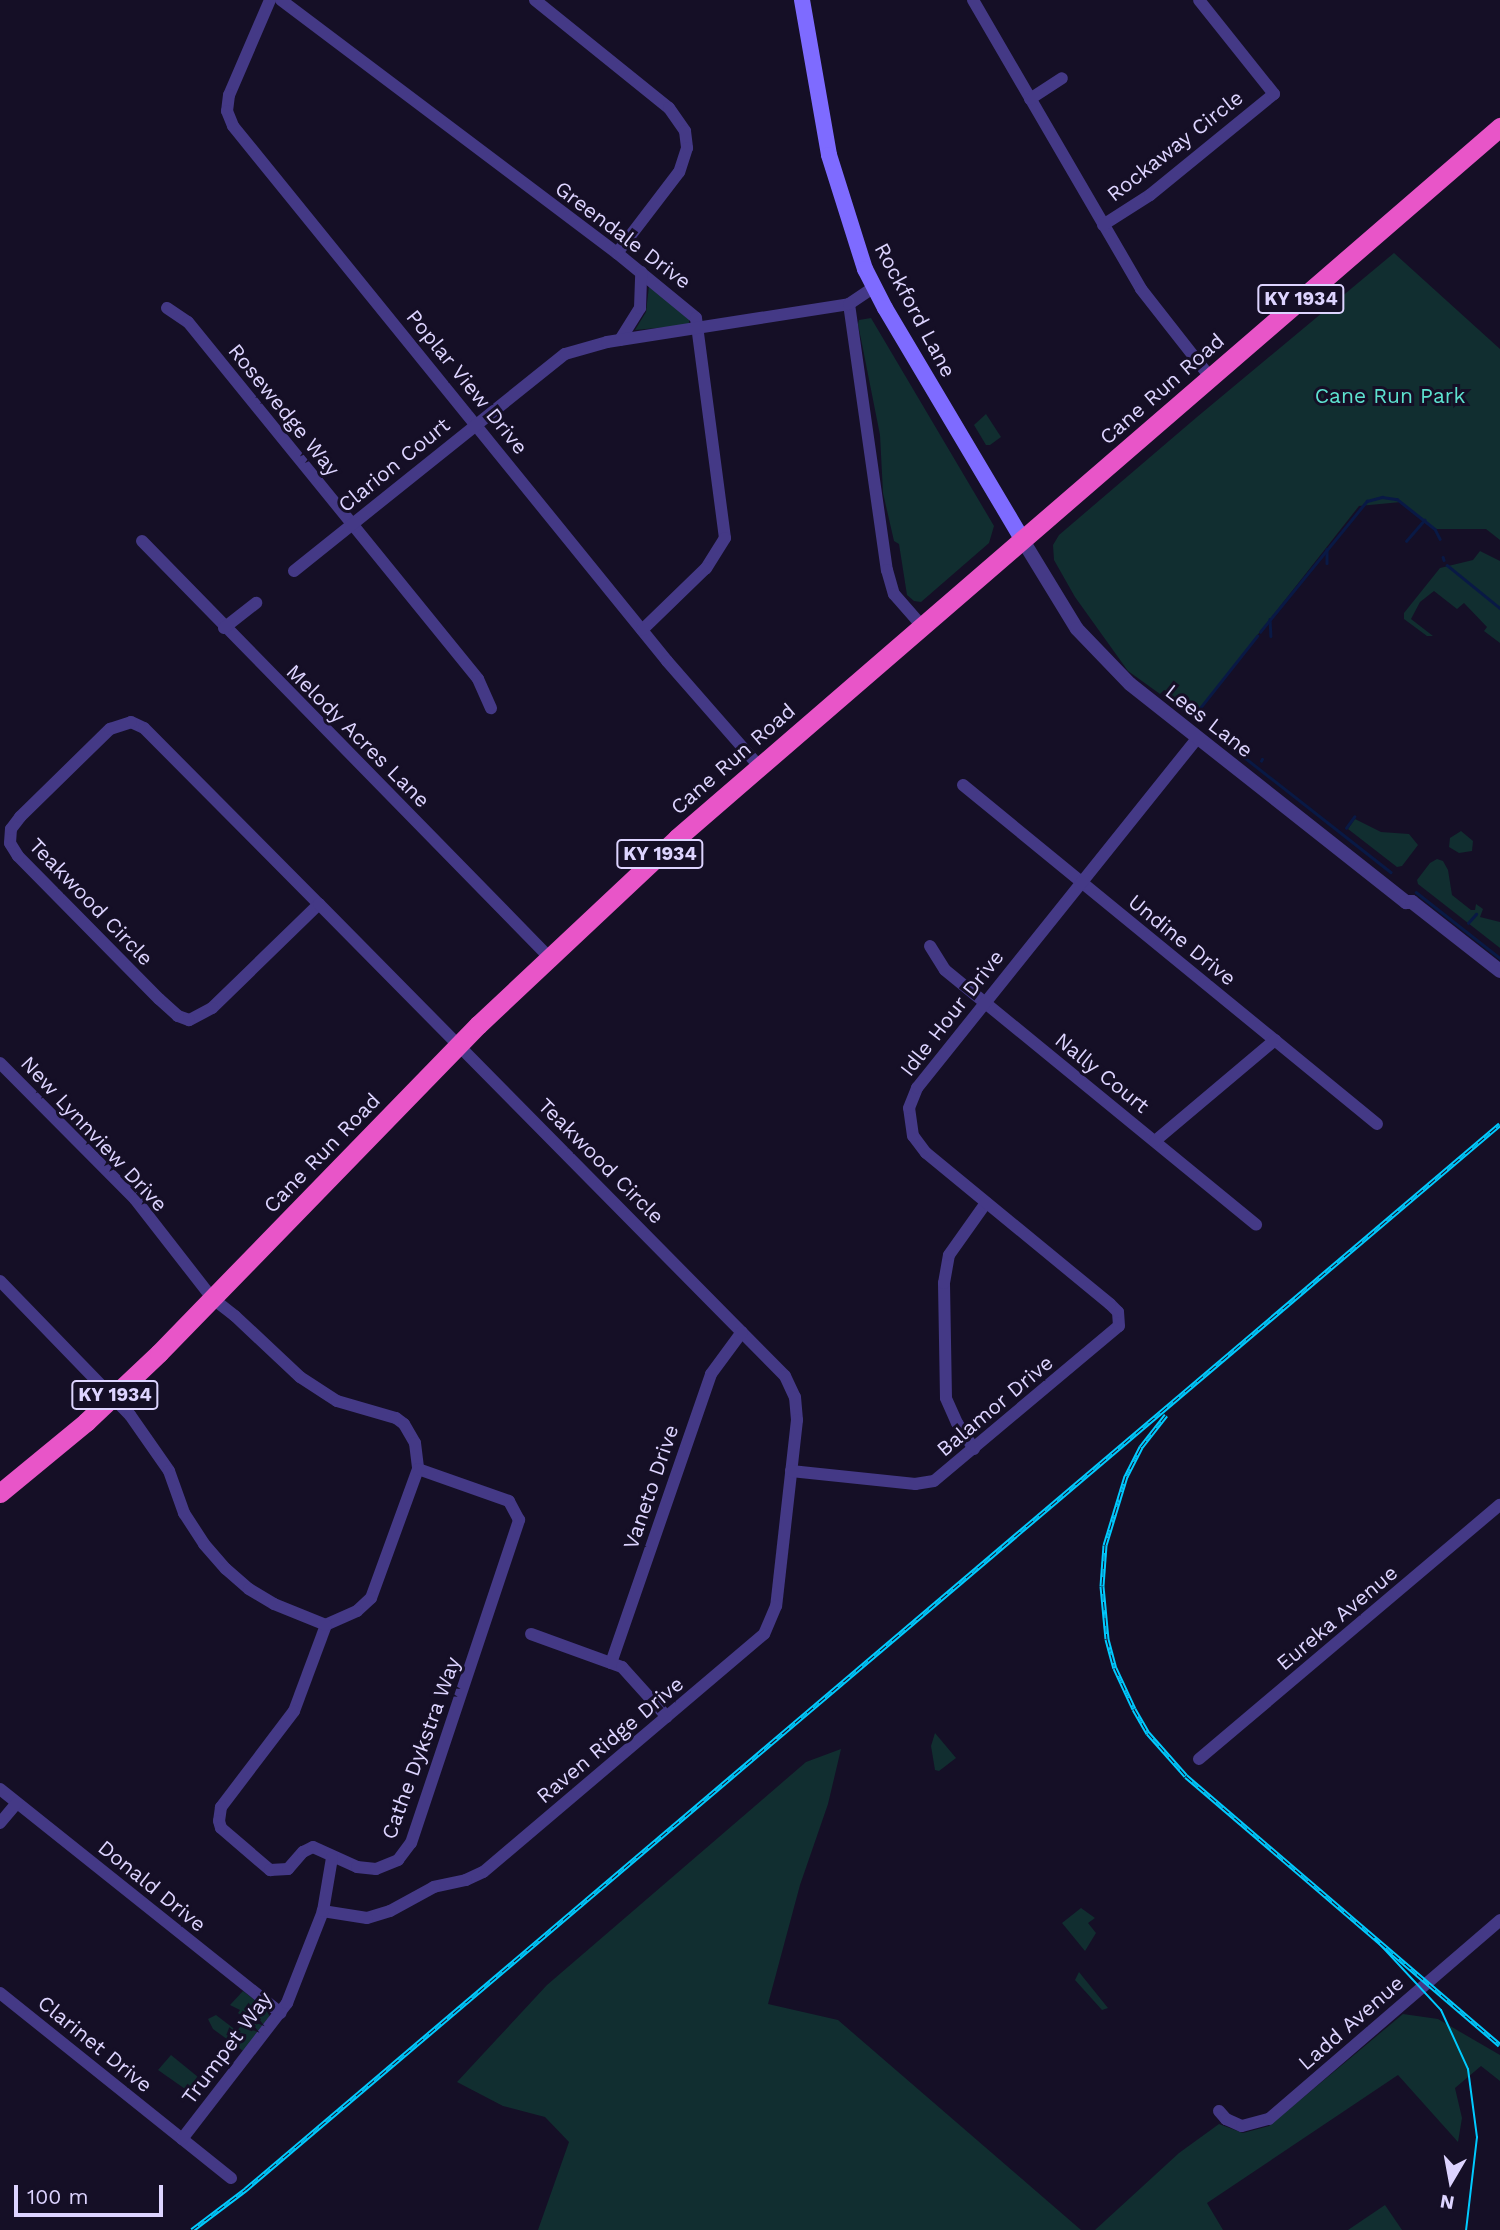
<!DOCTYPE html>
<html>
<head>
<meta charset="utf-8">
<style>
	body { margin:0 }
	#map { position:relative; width:1500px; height:2230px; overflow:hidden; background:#150f26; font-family:"Work Sans",sans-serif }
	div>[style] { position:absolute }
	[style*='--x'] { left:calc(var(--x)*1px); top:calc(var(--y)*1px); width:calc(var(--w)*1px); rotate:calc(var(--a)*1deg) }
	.green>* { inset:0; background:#112e30 }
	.stream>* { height:2.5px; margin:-1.25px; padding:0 1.25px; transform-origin:1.25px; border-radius:1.25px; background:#091945 }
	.minor>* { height:12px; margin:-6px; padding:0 6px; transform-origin:6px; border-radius:6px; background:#443986 }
	.tertiary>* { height:14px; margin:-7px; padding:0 7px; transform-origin:7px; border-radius:7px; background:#443986 }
	.secondary>* { height:16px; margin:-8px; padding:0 8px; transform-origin:8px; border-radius:8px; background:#7e6bff }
	.trunk>* { height:19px; margin:-9.5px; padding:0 9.5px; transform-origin:9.5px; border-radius:9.5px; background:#e855c8 }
	.tram>* { height:2px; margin:-1px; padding:0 1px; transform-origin:1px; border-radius:1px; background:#00cbff }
	.rail>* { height:5px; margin-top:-2.5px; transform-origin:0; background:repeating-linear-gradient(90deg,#150f26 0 8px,#00cbff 0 16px); box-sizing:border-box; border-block:2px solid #00cbff }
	span { translate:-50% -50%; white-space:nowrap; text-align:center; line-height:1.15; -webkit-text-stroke:6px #150f26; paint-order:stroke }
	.shield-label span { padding:2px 5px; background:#150f26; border:2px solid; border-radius:5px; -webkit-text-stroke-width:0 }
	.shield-label { font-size:19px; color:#ddd4ff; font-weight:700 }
	.street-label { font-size:21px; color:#ddd4ff }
	.park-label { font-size:21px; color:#5de2cf }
	.north { position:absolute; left:1416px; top:2146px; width:70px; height:70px; -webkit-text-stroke:5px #150f26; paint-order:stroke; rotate:190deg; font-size:19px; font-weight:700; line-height:28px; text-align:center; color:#ddd4ff }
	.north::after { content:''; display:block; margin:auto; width:24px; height:32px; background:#ddd4ff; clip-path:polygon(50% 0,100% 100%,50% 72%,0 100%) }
	.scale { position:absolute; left:14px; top:2185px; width:149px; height:32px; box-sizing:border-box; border:4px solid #ddd4ff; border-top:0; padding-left:9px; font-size:21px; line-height:24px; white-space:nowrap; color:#ddd4ff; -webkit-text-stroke:5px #150f26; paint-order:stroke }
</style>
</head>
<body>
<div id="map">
	<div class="green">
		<i style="clip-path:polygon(1394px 253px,1500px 349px,1500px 540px,1486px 529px,1435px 529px,1401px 502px,1359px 506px,1200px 708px,1190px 703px,1183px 711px,1166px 696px,1169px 692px,1164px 690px,1160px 694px,1128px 671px,1075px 597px,1054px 560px,1053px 545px,1059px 535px,1197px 417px)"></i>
		<i style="clip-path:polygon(649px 286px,689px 319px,689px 325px,635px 330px,646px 312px)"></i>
		<i style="clip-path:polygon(871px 318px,994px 526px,989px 543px,921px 602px,914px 601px,907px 595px,899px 544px,894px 541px,883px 493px,880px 435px,858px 324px,859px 320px)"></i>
		<i style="clip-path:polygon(986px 414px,1001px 437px,990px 445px,986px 445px,974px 425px)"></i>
		<i style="clip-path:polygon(1480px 551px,1500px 561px,1500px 643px,1484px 631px,1487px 627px,1464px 603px,1457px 609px,1434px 591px,1420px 602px,1411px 619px,1433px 636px,1427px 636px,1404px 619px,1404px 613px,1440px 568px,1473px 560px)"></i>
		<i style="clip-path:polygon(1355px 819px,1381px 832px,1409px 834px,1418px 845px,1402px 866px,1397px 867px,1348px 829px)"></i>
		<i style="clip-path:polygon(1461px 831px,1473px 841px,1472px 851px,1459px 853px,1449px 847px,1450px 838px)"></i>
		<i style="clip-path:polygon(1437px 859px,1443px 861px,1448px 870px,1452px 895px,1471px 910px,1475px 910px,1476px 904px,1483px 909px,1480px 917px,1500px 922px,1500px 948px,1418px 884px,1417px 880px,1430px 863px)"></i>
		<i style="clip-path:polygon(935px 1733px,956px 1758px,939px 1771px,935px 1770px,931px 1746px)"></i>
		<i style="clip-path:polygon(841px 1749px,828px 1804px,800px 1885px,768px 2004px,838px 2020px,1081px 2230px,538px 2230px,569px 2142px,545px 2117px,503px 2106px,457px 2082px,547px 1985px,806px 1762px)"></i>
		<i style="clip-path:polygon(1081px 1908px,1095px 1918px,1088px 1923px,1096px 1933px,1085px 1951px,1062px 1923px)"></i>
		<i style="clip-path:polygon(1079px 1972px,1108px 2008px,1102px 2010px,1075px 1980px)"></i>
		<i style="clip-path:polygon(243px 1991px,265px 2008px,270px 2017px,246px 2053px,213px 2029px,208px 2019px,216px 2015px,237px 2031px,246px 2019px,238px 2013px,240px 2010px,230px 2005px)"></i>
		<i style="clip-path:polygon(1403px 2014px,1438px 2019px,1500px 2055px,1500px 2081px,1481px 2066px,1455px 2088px,1462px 2118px,1458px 2142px,1398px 2075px,1207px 2203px,1223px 2230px,1095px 2230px,1179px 2153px,1219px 2124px,1243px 2133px,1269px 2126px)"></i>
		<i style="clip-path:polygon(171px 2055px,198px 2077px,188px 2091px,158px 2070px)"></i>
		<i style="clip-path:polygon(1385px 2205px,1402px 2230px,1348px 2230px)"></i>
	</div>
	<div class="stream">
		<i style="--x:1406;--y:541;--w:28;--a:-49"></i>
		<i style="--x:1327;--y:549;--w:14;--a:90"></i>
		<i style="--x:1443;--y:557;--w:3;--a:72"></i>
		<i style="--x:1447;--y:565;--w:68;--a:39.1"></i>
		<i style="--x:1270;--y:619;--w:17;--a:87"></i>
		<i style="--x:1260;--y:632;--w:169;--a:-50.8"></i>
		<i style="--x:1367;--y:501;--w:16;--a:-15"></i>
		<i style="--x:1382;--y:497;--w:15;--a:8"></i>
		<i style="--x:1397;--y:499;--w:48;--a:38.3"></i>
		<i style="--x:1435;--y:529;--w:11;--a:63"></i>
		<i style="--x:1200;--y:708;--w:92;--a:-51.6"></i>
		<i style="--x:1216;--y:735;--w:222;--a:38.1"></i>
		<i style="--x:1261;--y:761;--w:2;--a:-63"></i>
		<i style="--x:1346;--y:828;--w:14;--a:-54"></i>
		<i style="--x:1416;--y:892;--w:107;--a:38.2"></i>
		<i style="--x:1468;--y:923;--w:12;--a:-48"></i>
	</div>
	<div class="minor">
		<i style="--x:270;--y:0;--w:103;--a:113.3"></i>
		<i style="--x:229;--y:95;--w:16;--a:97"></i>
		<i style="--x:227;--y:111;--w:16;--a:68"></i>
		<i style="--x:233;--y:126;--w:689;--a:50.95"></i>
		<i style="--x:667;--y:661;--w:140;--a:48.8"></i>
		<i style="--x:281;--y:0;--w:421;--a:37"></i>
		<i style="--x:617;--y:253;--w:102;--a:39.4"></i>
		<i style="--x:696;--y:318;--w:222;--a:82.5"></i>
		<i style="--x:725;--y:538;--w:36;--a:122"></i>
		<i style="--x:706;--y:568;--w:89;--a:135.9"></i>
		<i style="--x:535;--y:0;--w:172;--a:38.9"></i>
		<i style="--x:669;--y:108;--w:28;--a:55"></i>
		<i style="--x:685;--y:131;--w:17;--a:83"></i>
		<i style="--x:687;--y:148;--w:25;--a:108"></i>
		<i style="--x:679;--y:172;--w:102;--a:127.4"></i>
		<i style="--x:973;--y:0;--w:334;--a:59.8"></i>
		<i style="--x:1141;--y:289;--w:112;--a:51.9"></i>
		<i style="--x:1030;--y:99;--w:38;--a:-33"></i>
		<i style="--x:1103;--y:225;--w:56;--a:-32.6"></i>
		<i style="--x:1150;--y:195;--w:160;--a:-39.2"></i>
		<i style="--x:1274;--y:94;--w:120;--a:-128.6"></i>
		<i style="--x:849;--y:304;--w:269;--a:81.9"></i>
		<i style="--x:887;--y:570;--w:25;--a:74"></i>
		<i style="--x:894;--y:594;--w:43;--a:48.8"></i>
		<i style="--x:167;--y:308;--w:25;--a:34"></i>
		<i style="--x:188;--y:322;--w:460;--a:50.9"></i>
		<i style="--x:478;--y:679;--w:32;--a:66"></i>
		<i style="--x:620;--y:340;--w:38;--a:-58"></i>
		<i style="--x:640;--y:308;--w:36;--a:-88"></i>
		<i style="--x:142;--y:541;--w:581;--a:45.63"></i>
		<i style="--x:294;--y:571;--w:347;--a:-38.7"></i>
		<i style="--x:565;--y:354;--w:44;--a:-15.9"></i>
		<i style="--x:607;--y:342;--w:245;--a:-8.9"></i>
		<i style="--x:849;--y:304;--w:30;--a:-34"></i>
		<i style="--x:224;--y:628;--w:41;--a:-38"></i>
		<i style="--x:131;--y:722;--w:14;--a:25"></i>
		<i style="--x:144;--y:728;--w:248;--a:45.2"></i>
		<i style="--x:319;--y:904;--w:149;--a:135.8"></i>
		<i style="--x:212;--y:1008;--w:26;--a:152"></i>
		<i style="--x:189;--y:1020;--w:12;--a:-160"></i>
		<i style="--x:178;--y:1016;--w:25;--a:-138"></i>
		<i style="--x:159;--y:999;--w:201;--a:-134.6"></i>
		<i style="--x:18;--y:856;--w:15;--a:-122"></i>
		<i style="--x:10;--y:843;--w:14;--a:-86"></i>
		<i style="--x:11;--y:829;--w:15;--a:-53"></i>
		<i style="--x:20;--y:817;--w:126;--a:-44.4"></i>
		<i style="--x:110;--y:729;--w:22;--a:-18"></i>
		<i style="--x:963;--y:785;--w:535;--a:39.31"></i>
		<i style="--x:319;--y:904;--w:663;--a:45.37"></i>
		<i style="--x:785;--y:1376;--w:23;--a:65"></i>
		<i style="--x:795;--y:1397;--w:23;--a:85"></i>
		<i style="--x:797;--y:1420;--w:187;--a:96.4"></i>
		<i style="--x:776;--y:1606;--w:30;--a:113"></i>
		<i style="--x:764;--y:1634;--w:368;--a:139.7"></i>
		<i style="--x:483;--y:1872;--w:19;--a:155"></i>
		<i style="--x:466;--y:1880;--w:33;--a:168"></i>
		<i style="--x:434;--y:1887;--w:50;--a:151.4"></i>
		<i style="--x:390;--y:1911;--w:24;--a:163"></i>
		<i style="--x:367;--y:1918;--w:45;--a:-171"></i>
		<i style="--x:930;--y:946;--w:28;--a:58"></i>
		<i style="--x:945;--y:970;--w:402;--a:39.3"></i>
		<i style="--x:0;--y:1063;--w:192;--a:45.2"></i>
		<i style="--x:135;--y:1199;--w:125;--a:52.1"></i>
		<i style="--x:212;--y:1298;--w:29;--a:38"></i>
		<i style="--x:235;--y:1316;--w:89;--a:43.2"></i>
		<i style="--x:300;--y:1377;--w:44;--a:33"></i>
		<i style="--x:337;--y:1401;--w:61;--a:16.1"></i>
		<i style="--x:396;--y:1418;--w:10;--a:37"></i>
		<i style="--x:404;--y:1424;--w:22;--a:60"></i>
		<i style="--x:415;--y:1443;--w:26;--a:83"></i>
		<i style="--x:418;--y:1469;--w:137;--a:110"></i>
		<i style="--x:371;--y:1598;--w:19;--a:137"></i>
		<i style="--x:357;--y:1611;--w:34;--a:156"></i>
		<i style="--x:326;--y:1625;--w:92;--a:110.4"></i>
		<i style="--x:294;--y:1711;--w:121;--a:127.2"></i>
		<i style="--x:221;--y:1807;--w:14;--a:98"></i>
		<i style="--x:219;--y:1821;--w:7;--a:74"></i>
		<i style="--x:221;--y:1828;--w:65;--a:40.6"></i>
		<i style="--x:270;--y:1870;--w:18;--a:-3"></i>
		<i style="--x:288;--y:1869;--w:23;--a:-49"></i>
		<i style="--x:303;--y:1852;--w:11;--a:-27"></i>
		<i style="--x:313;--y:1847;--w:48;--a:24.4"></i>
		<i style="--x:357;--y:1867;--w:19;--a:6"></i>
		<i style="--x:376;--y:1869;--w:24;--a:-22"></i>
		<i style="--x:398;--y:1860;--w:21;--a:-53"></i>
		<i style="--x:411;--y:1843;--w:341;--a:-71.5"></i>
		<i style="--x:519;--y:1520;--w:21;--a:-118"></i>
		<i style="--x:509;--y:1501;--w:96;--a:-160.6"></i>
		<i style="--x:1155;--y:1141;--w:157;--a:-40.1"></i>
		<i style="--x:0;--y:1281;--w:187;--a:45.9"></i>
		<i style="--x:130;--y:1415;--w:68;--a:55.1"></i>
		<i style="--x:169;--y:1471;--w:45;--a:70.3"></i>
		<i style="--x:184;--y:1513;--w:37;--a:57"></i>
		<i style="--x:204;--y:1544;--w:33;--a:49"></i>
		<i style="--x:226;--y:1569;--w:30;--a:41"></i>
		<i style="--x:249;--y:1589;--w:29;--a:31"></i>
		<i style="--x:274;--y:1604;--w:56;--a:22"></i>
		<i style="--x:974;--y:1449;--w:31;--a:-123"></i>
		<i style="--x:957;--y:1423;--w:27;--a:-114"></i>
		<i style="--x:946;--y:1398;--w:115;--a:-91"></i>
		<i style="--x:944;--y:1283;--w:28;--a:-80"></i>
		<i style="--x:949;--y:1255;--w:64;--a:-54.6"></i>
		<i style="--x:791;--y:1471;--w:125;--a:6"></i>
		<i style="--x:915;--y:1484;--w:19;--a:-9"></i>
		<i style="--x:934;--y:1481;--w:241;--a:-40"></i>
		<i style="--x:1119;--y:1326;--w:14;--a:-94"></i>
		<i style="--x:1118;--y:1312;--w:11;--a:-135"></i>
		<i style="--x:1110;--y:1304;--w:238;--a:-140.6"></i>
		<i style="--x:926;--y:1153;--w:21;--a:-127"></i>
		<i style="--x:913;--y:1136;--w:28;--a:-98"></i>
		<i style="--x:909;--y:1108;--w:22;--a:-68"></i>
		<i style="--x:917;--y:1088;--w:447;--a:-51.3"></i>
		<i style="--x:531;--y:1634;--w:97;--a:19.9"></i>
		<i style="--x:622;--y:1667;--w:67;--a:48"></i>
		<i style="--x:611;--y:1663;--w:306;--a:-70.9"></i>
		<i style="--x:711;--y:1374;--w:52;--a:-53.6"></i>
		<i style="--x:1199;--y:1759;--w:394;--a:-40.2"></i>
		<i style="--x:0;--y:1789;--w:359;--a:38.6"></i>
		<i style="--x:0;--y:1823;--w:26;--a:-50"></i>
		<i style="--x:0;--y:1993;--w:296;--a:38.7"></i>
		<i style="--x:1219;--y:2111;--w:11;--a:49"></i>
		<i style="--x:1226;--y:2119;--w:17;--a:24"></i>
		<i style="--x:1242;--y:2126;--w:28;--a:-15"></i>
		<i style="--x:1269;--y:2119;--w:305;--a:-40.7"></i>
		<i style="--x:182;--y:2139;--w:172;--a:-52.3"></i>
		<i style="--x:287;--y:2003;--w:99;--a:-68.6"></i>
		<i style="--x:323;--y:1911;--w:54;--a:-80.4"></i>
	</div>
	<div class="tertiary">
		<i style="--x:1022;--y:539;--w:105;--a:58.6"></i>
		<i style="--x:1077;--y:629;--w:76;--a:46.1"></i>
		<i style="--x:1130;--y:684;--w:352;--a:38.3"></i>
		<i style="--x:1406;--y:902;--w:6;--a:0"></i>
		<i style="--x:1412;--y:902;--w:112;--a:38.1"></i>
	</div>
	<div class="secondary">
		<i style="--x:802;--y:0;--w:157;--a:80.1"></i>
		<i style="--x:829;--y:155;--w:120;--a:72.5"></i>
		<i style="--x:865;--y:269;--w:44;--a:62.9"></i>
		<i style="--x:885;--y:308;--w:269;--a:59.3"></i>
	</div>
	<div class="trunk">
		<i style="--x:0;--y:1493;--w:112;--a:-39.5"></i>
		<i style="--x:86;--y:1422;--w:100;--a:-43.4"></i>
		<i style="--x:159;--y:1353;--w:458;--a:-45.8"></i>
		<i style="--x:478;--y:1025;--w:273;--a:-43.2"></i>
		<i style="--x:677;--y:838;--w:1088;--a:-40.82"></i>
	</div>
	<div class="tram">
		<i style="--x:1375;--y:1939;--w:97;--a:47.1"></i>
		<i style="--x:1441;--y:2010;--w:65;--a:65.4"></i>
		<i style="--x:1468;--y:2069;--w:69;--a:82.5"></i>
		<i style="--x:1477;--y:2137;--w:94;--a:96.7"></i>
	</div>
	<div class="rail">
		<i style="--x:1166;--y:1415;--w:41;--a:128"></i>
		<i style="--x:1141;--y:1447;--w:33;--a:117"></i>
		<i style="--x:1126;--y:1476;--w:72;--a:106.9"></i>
		<i style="--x:1105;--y:1545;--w:41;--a:94.2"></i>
		<i style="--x:1102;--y:1586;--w:53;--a:84.6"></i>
		<i style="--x:1107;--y:1639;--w:30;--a:75"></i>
		<i style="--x:1115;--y:1668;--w:45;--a:65.1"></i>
		<i style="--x:1134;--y:1709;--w:28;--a:60"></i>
		<i style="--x:1148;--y:1733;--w:57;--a:48.5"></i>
		<i style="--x:1186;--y:1776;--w:413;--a:40.6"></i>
		<i style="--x:192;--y:2230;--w:68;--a:-37.2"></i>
		<i style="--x:246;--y:2189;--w:1645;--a:-40.34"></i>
	</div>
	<div class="shield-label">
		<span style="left:1301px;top:299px">KY 1934</span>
		<span style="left:660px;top:854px">KY 1934</span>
		<span style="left:115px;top:1395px">KY 1934</span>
	</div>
	<div class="street-label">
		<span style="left:1175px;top:146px;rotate:-38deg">Rockaway Circle</span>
		<span style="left:623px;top:235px;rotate:37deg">Greendale Drive</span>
		<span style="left:915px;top:310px;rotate:62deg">Rockford Lane</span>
		<span style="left:467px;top:382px;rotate:51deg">Poplar View Drive</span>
		<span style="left:1162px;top:389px;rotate:-41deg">Cane Run Road</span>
		<span style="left:284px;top:410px;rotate:51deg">Rosewedge Way</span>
		<span style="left:394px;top:465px;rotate:-39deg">Clarion Court</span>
		<span style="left:1209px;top:721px;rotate:38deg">Lees Lane</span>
		<span style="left:358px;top:736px;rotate:45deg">Melody Acres Lane</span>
		<span style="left:733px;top:759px;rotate:-41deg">Cane Run Road</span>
		<span style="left:91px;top:902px;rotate:46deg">Teakwood Circle</span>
		<span style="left:1182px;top:940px;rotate:39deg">Undine Drive</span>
		<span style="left:952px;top:1013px;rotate:-52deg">Idle Hour Drive</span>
		<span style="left:1102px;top:1073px;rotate:39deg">Nally Court</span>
		<span style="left:94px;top:1134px;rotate:47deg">New Lynnview Drive</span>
		<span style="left:322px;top:1153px;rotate:-46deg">Cane Run Road</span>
		<span style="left:601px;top:1161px;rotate:45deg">Teakwood Circle</span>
		<span style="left:995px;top:1406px;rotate:-40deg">Balamor Drive</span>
		<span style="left:651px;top:1487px;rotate:-71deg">Vaneto Drive</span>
		<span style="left:1337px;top:1618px;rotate:-40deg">Eureka Avenue</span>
		<span style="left:610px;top:1740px;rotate:-40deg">Raven Ridge Drive</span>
		<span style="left:421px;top:1748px;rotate:-70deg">Cathe Dykstra Way</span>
		<span style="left:152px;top:1886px;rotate:39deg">Donald Drive</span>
		<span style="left:1351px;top:2023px;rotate:-41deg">Ladd Avenue</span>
		<span style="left:95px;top:2044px;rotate:39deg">Clarinet Drive</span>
		<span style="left:227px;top:2048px;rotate:-53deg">Trumpet Way</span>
	</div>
	<div class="park-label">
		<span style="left:1390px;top:396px">Cane Run Park</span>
	</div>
	<div class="north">N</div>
	<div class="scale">100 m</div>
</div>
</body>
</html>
